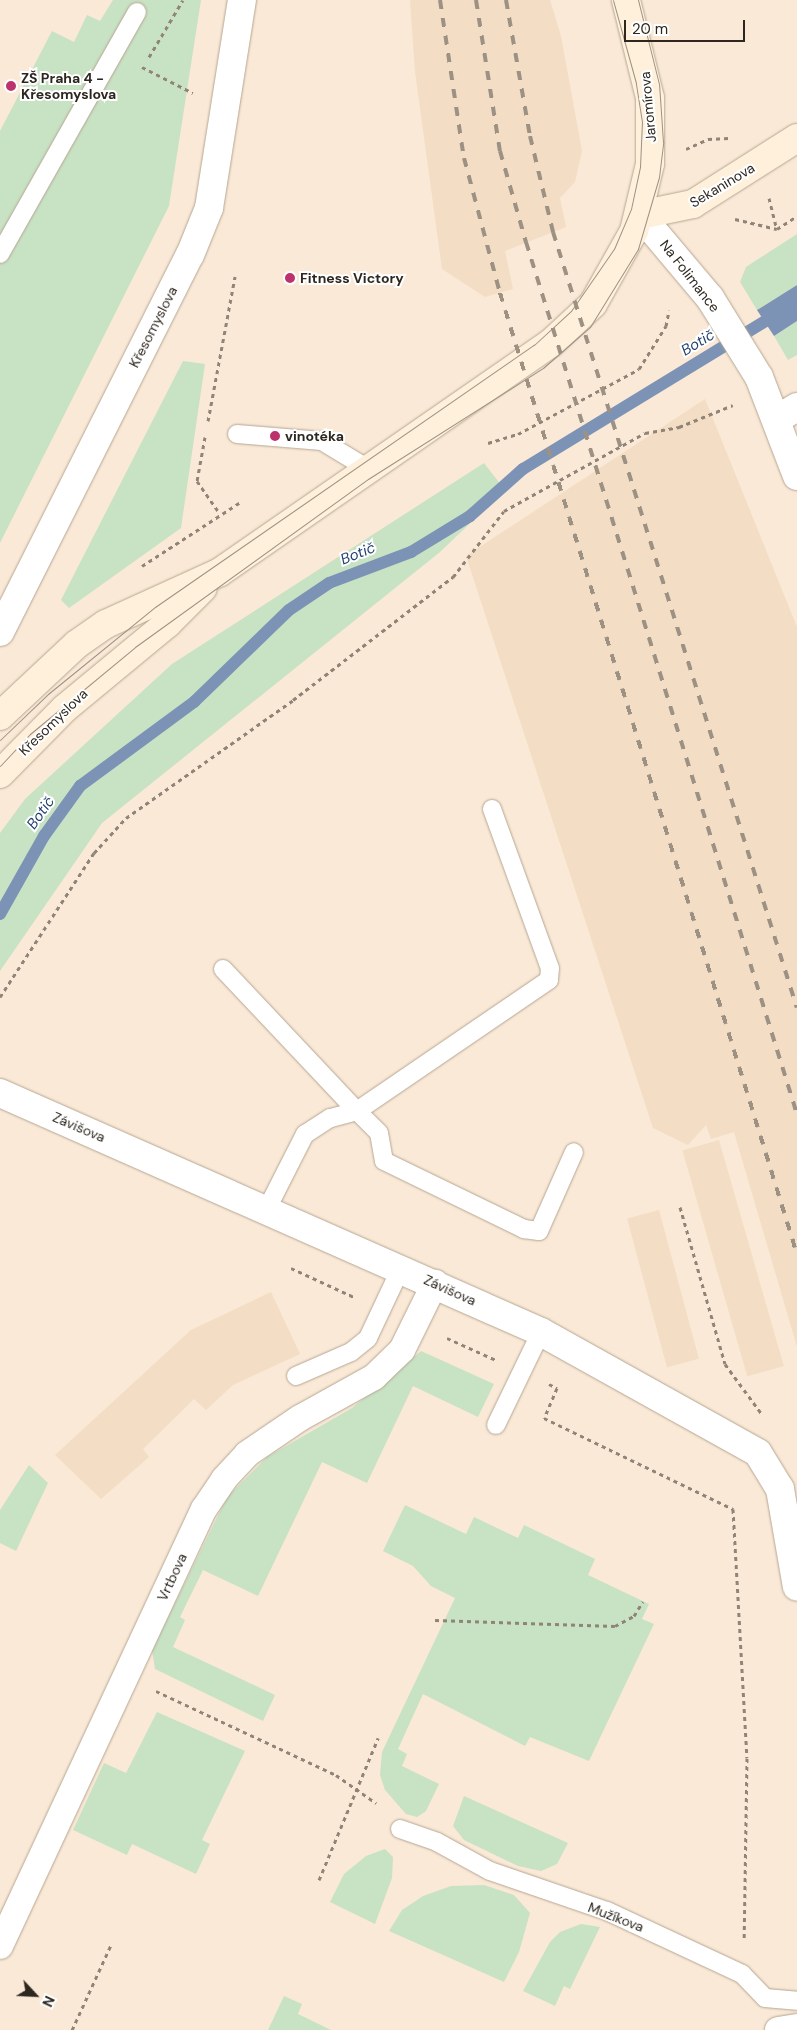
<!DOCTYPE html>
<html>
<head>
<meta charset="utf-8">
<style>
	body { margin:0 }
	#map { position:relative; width:797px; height:2030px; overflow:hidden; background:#fae9d6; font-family:"DM Sans",sans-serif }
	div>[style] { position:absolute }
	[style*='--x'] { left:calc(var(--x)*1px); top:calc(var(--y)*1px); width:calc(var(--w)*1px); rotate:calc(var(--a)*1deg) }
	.built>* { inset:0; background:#f3ddc5; transform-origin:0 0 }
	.green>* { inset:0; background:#c8e2c4 }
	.water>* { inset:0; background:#7c93b6 }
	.stream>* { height:12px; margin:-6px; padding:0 6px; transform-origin:6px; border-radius:6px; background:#7c93b6 }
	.path>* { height:3px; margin-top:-1.5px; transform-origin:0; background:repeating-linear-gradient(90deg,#8f8477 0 4px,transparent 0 8px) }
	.roads { filter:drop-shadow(0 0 1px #b5a693) drop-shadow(0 0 1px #b5a693) }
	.service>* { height:18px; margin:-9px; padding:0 9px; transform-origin:9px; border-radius:9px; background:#fff }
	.pedestrian>* { height:26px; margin:-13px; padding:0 13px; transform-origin:13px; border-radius:13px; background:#fff }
	.minor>* { height:28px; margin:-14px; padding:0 14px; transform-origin:14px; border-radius:14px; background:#fff }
	.secondary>* { height:28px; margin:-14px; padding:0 14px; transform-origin:14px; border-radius:14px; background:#fef0da }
	.tram>* { height:1px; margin:-0.5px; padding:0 0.5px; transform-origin:0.5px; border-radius:0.5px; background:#9c9183 }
	.rail>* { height:4px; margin-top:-2px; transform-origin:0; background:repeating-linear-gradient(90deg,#9c9183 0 9px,transparent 0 18px) }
	.dots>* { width:14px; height:14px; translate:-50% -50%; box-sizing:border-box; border:2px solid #fff; border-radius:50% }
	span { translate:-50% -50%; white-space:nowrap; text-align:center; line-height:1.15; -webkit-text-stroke:4px #fff; paint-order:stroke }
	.poi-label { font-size:14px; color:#2d2720; font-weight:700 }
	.left { translate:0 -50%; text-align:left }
	.street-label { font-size:14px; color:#2d2720 }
	.water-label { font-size:15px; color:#234271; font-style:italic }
	.north { position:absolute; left:10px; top:1970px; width:50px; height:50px; -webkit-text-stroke:4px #fff; paint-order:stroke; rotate:115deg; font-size:14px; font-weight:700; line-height:20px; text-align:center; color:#2d2720 }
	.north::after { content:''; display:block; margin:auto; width:18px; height:22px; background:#2d2720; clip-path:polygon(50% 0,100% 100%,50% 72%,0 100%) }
	.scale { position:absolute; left:624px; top:20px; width:121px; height:22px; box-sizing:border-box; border:2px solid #2d2720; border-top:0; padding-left:6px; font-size:15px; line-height:18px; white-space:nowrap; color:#2d2720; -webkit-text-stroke:4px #fff; paint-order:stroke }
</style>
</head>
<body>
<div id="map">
	<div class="built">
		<i style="clip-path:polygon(410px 0,550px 0,561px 36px,582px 151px,575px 182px,560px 198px,566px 227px,505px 251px,513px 289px,485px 297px,442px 269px,415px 72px)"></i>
		<i style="clip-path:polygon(705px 399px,797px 627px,797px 1347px,734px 1132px,711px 1139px,706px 1125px,688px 1145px,653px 1128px,466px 556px)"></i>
		<i style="left:719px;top:1140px;width:235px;height:38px;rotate:74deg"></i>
		<i style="left:659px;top:1210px;width:154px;height:33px;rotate:75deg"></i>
		<i style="clip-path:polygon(271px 1292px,300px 1354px,233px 1385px,206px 1410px,194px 1399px,143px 1449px,149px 1457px,101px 1499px,55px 1455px,191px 1330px)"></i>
	</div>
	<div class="green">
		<i style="clip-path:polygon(113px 0,201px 0,169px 206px,0 543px,0 131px,52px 31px,74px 42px,87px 15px,100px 21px)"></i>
		<i style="clip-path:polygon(797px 234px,797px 285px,757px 310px,740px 282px,746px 267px)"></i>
		<i style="clip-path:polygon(797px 321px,797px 355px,788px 360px,774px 336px)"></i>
		<i style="clip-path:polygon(183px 361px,205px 364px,181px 528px,69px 608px,61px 600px)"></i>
		<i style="clip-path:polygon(484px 463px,505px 490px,440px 552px,102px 823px,0 971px,0 833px,25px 799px,172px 664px)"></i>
		<i style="clip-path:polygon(421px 1351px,494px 1384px,478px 1417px,413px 1386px,367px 1483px,322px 1462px,258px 1596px,203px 1570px,180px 1617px,185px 1620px,173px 1647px,275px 1695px,263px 1721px,155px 1669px,152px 1650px,227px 1497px,267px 1457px,352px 1408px)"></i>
		<i style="clip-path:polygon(29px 1465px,48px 1483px,16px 1551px,0 1543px,0 1510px)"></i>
		<i style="clip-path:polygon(405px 1505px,466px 1534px,474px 1517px,518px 1538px,524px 1525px,595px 1559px,588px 1575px,649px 1604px,642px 1619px,654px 1624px,589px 1761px,530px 1737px,525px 1746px,423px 1694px,398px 1749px,407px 1754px,402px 1766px,439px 1784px,426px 1811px,417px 1817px,406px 1814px,385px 1790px,380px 1775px,382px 1752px,455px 1598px,431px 1586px,413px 1566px,383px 1551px)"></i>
		<i style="clip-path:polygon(157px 1712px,245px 1751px,202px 1840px,210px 1844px,196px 1874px,132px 1844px,127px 1855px,73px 1830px,104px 1763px,126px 1773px)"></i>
		<i style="clip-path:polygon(464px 1796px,568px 1843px,557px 1864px,541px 1871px,518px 1866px,464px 1840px,453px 1826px)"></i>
		<i style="clip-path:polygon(385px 1849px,393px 1857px,392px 1878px,375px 1924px,330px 1902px,344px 1874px,366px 1856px)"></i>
		<i style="clip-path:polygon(484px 1885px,514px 1895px,530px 1913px,519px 1952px,504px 1982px,389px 1931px,402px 1910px,423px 1896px,451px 1886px)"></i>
		<i style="clip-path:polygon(581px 1924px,600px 1927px,570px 1989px,564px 1986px,555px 2006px,523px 1991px,550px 1942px,560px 1932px)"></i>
		<i style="clip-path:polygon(284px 1996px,302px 2004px,298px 2014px,331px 2030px,268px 2030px)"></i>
	</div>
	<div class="water">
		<i style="clip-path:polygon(797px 285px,797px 321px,774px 336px,757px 310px)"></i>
	</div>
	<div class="stream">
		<i style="--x:0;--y:914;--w:90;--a:-60.6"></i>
		<i style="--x:44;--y:836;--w:62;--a:-54.2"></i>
		<i style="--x:80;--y:786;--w:142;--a:-36.4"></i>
		<i style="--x:194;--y:702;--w:132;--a:-44.1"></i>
		<i style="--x:289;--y:610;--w:48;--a:-34"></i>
		<i style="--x:329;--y:583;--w:88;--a:-20.7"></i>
		<i style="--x:411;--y:552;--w:69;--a:-31.4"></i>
		<i style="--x:470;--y:516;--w:71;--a:-41.6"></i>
		<i style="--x:523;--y:469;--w:321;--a:-31.4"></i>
	</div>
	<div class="path">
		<i style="--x:149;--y:57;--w:66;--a:-59.2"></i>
		<i style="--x:142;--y:67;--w:57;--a:27"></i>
		<i style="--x:686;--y:149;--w:24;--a:-24"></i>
		<i style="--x:708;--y:139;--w:21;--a:-3"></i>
		<i style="--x:769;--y:198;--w:32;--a:76"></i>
		<i style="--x:735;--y:219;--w:43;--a:13.4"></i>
		<i style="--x:777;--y:229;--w:24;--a:-33"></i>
		<i style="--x:208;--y:421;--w:147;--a:-79.4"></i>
		<i style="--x:205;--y:437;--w:45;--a:100.3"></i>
		<i style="--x:197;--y:481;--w:39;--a:55"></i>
		<i style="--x:488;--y:443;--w:31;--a:-17"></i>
		<i style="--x:518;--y:434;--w:137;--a:-28.2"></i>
		<i style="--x:639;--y:369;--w:51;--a:-57.9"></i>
		<i style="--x:666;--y:326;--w:16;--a:-79"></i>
		<i style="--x:142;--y:566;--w:116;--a:-33"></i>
		<i style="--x:0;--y:997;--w:172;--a:-56.9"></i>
		<i style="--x:94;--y:853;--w:47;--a:-47.6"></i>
		<i style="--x:126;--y:818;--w:204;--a:-35.2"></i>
		<i style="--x:293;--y:700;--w:202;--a:-37.6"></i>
		<i style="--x:453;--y:577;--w:83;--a:-52.3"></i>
		<i style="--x:504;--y:511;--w:161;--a:-29"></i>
		<i style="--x:645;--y:433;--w:35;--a:-10"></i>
		<i style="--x:679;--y:427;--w:58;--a:-22.2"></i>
		<i style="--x:680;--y:1207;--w:163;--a:74"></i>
		<i style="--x:725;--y:1364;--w:61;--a:53.7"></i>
		<i style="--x:291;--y:1268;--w:69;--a:24.7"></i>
		<i style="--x:447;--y:1338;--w:54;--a:24.2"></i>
		<i style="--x:549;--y:1384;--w:9;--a:27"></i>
		<i style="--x:557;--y:1388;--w:33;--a:113"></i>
		<i style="--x:544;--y:1418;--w:210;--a:25.7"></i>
		<i style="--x:733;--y:1509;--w:249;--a:86.8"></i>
		<i style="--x:747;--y:1758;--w:183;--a:90.9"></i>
		<i style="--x:435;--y:1620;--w:180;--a:1.9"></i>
		<i style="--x:615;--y:1626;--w:21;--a:-28"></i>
		<i style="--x:634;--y:1616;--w:17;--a:-59"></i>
		<i style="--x:156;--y:1691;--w:199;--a:25"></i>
		<i style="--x:336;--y:1775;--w:49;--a:35"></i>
		<i style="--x:319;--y:1880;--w:154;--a:-67.4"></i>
		<i style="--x:72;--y:2030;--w:94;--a:-65.4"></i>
	</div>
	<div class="roads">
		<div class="service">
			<i style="--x:0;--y:254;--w:278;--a:-60.5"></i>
			<i style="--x:237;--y:434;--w:85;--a:4.7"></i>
			<i style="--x:322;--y:441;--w:54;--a:31.3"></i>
			<i style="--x:492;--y:809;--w:169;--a:70"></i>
			<i style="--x:550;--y:968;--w:12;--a:95"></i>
			<i style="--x:549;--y:980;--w:232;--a:145.7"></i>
			<i style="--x:357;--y:1111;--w:31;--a:45"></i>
			<i style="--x:379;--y:1133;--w:28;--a:80"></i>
			<i style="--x:384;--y:1161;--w:156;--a:25.9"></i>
			<i style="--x:524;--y:1229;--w:15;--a:8"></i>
			<i style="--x:539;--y:1231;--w:86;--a:-66.1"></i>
			<i style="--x:223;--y:969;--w:195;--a:46.7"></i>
			<i style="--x:357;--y:1111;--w:28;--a:165"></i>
			<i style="--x:330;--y:1118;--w:30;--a:147"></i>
			<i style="--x:305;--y:1134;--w:84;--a:116.9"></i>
			<i style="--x:296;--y:1376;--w:60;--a:-23.6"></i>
			<i style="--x:351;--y:1352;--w:22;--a:-39"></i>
			<i style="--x:368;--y:1338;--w:77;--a:-64.8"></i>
			<i style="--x:496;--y:1425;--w:103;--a:-64.2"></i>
			<i style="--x:400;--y:1829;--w:39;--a:19"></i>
			<i style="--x:437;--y:1842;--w:60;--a:28.7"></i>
			<i style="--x:490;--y:1871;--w:124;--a:18.9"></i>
			<i style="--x:607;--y:1911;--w:149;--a:25"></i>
			<i style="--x:742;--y:1974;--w:33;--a:46"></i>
			<i style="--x:765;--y:1998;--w:32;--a:5"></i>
		</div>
		<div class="pedestrian">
			<i style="--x:0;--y:1946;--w:482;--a:-65"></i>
			<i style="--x:204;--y:1509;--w:36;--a:-56"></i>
			<i style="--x:224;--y:1479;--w:34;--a:-47"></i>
			<i style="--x:247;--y:1454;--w:64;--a:-34.2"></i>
			<i style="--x:300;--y:1418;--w:85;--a:-29"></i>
			<i style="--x:374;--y:1377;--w:39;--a:-44"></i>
			<i style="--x:402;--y:1350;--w:75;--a:-63.8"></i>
			<i style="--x:778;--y:2030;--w:19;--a:-9"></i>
		</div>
		<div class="minor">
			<i style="--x:640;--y:215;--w:109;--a:49.9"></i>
			<i style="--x:710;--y:298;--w:93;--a:58.2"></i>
			<i style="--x:759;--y:377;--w:106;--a:69"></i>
			<i style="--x:777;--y:419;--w:23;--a:-31"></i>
			<i style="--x:0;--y:632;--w:422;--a:-63.3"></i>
			<i style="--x:190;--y:255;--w:51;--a:-68"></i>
			<i style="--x:209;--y:208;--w:211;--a:-81"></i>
			<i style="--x:0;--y:1093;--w:591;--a:23.83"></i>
			<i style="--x:541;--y:1332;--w:248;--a:29.1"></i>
			<i style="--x:758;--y:1453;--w:42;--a:58.6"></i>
			<i style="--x:780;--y:1489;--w:99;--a:80.2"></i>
		</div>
		<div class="secondary">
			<i style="--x:640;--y:215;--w:54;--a:-11.7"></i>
			<i style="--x:693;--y:204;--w:123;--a:-32.4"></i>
			<i style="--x:0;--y:716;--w:105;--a:-43.1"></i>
			<i style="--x:77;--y:644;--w:35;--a:-35"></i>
			<i style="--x:106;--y:624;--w:125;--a:-24.5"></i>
			<i style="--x:220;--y:572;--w:402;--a:-34.7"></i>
			<i style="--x:551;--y:343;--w:57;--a:-42.9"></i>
			<i style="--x:593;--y:304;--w:84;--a:-60.7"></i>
			<i style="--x:634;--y:231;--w:69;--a:-76.6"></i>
			<i style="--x:650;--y:164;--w:66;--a:-90"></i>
			<i style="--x:650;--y:98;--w:101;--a:-103.8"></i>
			<i style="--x:0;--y:774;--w:91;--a:-45.4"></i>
			<i style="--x:64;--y:709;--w:135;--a:-39.6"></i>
			<i style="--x:168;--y:623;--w:49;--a:-45"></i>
		</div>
	</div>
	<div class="tram">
		<i style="--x:0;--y:740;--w:66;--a:-43.8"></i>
		<i style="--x:48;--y:694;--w:138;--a:-39.1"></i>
		<i style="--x:155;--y:607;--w:461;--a:-34.7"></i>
		<i style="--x:534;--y:345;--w:50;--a:-42.6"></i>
		<i style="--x:571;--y:311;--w:75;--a:-55.3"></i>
		<i style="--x:614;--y:249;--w:43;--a:-67"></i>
		<i style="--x:631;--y:209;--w:43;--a:-77.9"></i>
		<i style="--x:640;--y:167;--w:45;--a:-87.5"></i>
		<i style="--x:642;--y:122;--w:39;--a:-99"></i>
		<i style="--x:636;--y:83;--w:86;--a:-105.5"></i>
		<i style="--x:0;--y:766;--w:44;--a:-46.8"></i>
		<i style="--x:30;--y:734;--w:136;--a:-39.6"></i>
		<i style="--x:135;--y:647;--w:287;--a:-35.8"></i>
		<i style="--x:368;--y:479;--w:207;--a:-32.4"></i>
		<i style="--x:543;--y:368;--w:62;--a:-41.1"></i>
		<i style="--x:590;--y:327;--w:92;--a:-58.4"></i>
		<i style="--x:638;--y:249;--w:75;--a:-73.7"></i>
		<i style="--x:659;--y:177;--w:35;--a:-83"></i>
		<i style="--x:663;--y:142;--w:58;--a:-93.9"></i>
		<i style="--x:659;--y:84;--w:87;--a:-104"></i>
	</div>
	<div class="rail">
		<i style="--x:440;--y:0;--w:160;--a:81.4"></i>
		<i style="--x:464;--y:158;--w:140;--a:75.1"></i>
		<i style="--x:500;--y:293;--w:1006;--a:72.83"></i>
		<i style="--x:476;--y:0;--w:153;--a:81"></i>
		<i style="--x:500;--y:151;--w:95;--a:74.1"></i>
		<i style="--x:526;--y:242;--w:913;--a:72.74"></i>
		<i style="--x:506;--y:0;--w:138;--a:80"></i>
		<i style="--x:530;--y:136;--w:99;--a:76.5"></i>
		<i style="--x:553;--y:232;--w:813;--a:72.55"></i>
	</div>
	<div class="dots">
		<i style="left:11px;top:86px;background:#bb326c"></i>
		<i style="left:290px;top:278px;background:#bb326c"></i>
		<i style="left:275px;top:436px;background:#bb326c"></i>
	</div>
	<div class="poi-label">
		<span class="left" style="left:21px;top:86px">ZŠ Praha 4 -<br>Křesomyslova</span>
		<span class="left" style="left:300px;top:278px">Fitness Victory</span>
		<span class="left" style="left:285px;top:436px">vinotéka</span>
	</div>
	<div class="street-label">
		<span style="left:648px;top:107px;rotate:-95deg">Jaromírova</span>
		<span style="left:722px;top:185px;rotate:-31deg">Sekaninova</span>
		<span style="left:690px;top:276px;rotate:52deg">Na Folimance</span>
		<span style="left:153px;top:327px;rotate:-63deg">Křesomyslova</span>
		<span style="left:53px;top:722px;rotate:-44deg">Křesomyslova</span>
		<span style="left:79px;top:1127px;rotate:23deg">Závišova</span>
		<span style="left:450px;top:1290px;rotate:24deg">Závišova</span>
		<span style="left:172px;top:1577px;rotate:-65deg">Vrtbova</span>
		<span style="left:616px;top:1917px;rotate:21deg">Mužíkova</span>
	</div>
	<div class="water-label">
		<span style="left:698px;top:343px;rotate:-31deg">Botič</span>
		<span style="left:358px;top:554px;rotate:-22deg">Botič</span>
		<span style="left:41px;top:813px;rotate:-55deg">Botič</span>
	</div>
	<div class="north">N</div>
	<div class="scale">20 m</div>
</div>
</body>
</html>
